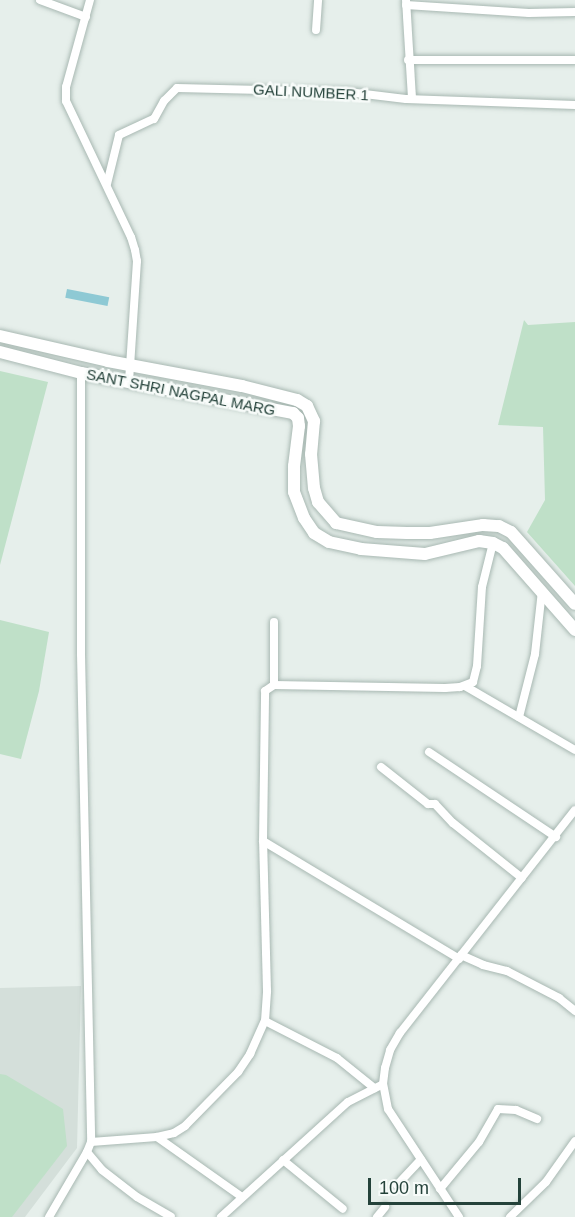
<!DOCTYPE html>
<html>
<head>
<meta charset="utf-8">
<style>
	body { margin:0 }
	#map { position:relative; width:575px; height:1217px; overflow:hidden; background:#e6efeb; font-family:Helvetica,sans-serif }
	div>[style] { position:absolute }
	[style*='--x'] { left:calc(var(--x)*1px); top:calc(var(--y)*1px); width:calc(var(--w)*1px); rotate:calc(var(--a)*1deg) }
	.built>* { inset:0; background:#d4dfda }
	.green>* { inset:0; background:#bfe0c8 }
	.water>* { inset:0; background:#8ec9d4; transform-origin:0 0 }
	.roads { filter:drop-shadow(0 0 2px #a8b8b2) drop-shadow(0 0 2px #a8b8b2) }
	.minor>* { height:8px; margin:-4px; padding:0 4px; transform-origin:4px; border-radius:4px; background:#fff }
	.secondary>* { height:12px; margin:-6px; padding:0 6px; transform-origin:6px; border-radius:6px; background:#fff }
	span { translate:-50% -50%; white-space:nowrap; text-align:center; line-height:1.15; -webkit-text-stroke:5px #f7fbf9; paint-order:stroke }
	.street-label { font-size:15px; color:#24423a }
	.scale { position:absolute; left:368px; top:1178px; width:153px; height:27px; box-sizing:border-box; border:3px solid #24423a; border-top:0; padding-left:8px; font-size:18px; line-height:21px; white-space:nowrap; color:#24423a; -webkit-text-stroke:4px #f7fbf9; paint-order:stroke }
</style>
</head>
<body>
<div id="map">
	<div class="built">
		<i style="clip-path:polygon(81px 986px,77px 1148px,25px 1217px,0 1217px,0 988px)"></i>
	</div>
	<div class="green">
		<i style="clip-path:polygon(524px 320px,528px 325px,575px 322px,575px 586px,527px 532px,545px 500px,543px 427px,498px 425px)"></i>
		<i style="clip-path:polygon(0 371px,48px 382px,0 565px)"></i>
		<i style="clip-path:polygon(0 620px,49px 632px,39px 691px,21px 759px,0 754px)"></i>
		<i style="clip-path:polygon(0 1074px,6px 1075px,63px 1109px,67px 1146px,12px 1217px,0 1217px)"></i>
	</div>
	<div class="water">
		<i style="left:67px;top:289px;width:43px;height:9px;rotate:11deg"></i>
	</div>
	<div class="roads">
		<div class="minor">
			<i style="--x:40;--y:0;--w:49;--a:20.3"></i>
			<i style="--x:90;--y:0;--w:90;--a:105.4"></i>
			<i style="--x:66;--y:87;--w:14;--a:90"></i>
			<i style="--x:66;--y:101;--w:151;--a:64.5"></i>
			<i style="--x:131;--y:237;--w:14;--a:73"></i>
			<i style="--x:135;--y:250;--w:11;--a:80"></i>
			<i style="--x:137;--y:261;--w:119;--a:93.8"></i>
			<i style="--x:406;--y:0;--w:99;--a:86.5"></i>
			<i style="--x:406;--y:5;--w:123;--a:3.7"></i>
			<i style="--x:529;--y:13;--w:46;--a:-1.2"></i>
			<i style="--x:316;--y:30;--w:30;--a:-86"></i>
			<i style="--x:408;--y:60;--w:167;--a:0"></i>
			<i style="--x:107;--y:184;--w:50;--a:-76.2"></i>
			<i style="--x:119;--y:135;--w:38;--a:-25"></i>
			<i style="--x:154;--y:119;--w:21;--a:-61"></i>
			<i style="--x:164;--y:101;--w:18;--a:-45"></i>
			<i style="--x:177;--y:88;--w:171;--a:1.3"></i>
			<i style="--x:348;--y:92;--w:58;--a:6.9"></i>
			<i style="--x:406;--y:99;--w:169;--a:2"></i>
			<i style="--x:81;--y:373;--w:281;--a:90"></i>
			<i style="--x:81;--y:654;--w:488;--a:88.8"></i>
			<i style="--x:91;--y:1142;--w:11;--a:112"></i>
			<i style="--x:87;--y:1152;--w:23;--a:50"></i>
			<i style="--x:102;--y:1170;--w:44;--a:37.6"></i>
			<i style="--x:137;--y:1197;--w:39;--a:30"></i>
			<i style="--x:274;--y:622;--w:63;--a:90"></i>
			<i style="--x:465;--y:686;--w:127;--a:30.2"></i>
			<i style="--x:519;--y:717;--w:65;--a:-75.7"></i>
			<i style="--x:535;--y:654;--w:63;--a:-83.7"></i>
			<i style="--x:429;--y:752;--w:153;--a:33.8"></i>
			<i style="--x:381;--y:767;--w:60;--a:38.2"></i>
			<i style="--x:428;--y:804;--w:7;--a:0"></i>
			<i style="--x:435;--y:804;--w:26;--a:47"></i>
			<i style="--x:453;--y:823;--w:88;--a:38.6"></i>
			<i style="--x:263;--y:841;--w:229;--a:31"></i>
			<i style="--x:461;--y:955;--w:24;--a:24"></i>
			<i style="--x:483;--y:965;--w:25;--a:14"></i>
			<i style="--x:507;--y:971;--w:59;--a:27.4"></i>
			<i style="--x:559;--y:998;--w:21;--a:39"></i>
			<i style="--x:265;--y:1021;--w:81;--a:27.2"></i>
			<i style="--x:337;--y:1058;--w:48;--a:39"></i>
			<i style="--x:157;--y:1137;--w:104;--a:35.2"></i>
			<i style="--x:91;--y:1142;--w:66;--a:-4.3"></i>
			<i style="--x:157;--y:1137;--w:17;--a:-13"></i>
			<i style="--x:174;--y:1133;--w:13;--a:-32"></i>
			<i style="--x:185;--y:1126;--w:76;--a:-45.5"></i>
			<i style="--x:238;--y:1072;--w:22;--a:-56"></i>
			<i style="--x:250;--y:1054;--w:36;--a:-66"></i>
			<i style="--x:265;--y:1021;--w:30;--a:-86"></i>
			<i style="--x:267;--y:991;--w:150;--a:-91.5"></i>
			<i style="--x:263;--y:841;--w:150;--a:-89.2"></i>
			<i style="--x:265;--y:691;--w:11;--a:-34"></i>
			<i style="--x:274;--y:685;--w:171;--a:1"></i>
			<i style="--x:445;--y:688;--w:15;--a:-4"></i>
			<i style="--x:460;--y:687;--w:14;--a:-21"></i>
			<i style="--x:473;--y:682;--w:16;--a:-76"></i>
			<i style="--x:477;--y:666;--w:79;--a:-86.4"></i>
			<i style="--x:482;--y:587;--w:45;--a:-76"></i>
			<i style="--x:283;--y:1160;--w:77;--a:39.2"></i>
			<i style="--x:397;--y:1185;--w:35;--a:-47"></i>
			<i style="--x:440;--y:1189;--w:61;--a:-50.3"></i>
			<i style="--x:479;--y:1142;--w:38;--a:-60"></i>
			<i style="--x:498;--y:1109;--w:18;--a:3"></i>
			<i style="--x:516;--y:1110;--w:23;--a:23"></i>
			<i style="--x:49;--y:1217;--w:75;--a:-59.7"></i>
			<i style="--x:221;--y:1217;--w:171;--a:-42.2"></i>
			<i style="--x:348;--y:1102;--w:39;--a:-27"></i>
			<i style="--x:377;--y:1217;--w:13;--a:-51"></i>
			<i style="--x:459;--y:1217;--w:129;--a:-123.3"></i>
			<i style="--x:388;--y:1109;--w:25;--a:-101"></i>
			<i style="--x:383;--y:1084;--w:16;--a:-83"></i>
			<i style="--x:385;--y:1068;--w:19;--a:-74"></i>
			<i style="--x:390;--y:1050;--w:20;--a:-60"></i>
			<i style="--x:400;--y:1033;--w:283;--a:-51.9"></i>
			<i style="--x:510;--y:1217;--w:50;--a:-44.2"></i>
			<i style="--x:546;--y:1182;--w:50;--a:-54.7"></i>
		</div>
		<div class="secondary">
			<i style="--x:0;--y:336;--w:111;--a:13"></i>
			<i style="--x:108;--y:361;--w:136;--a:10.6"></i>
			<i style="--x:242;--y:386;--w:57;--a:14.3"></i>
			<i style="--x:297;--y:400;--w:12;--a:31"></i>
			<i style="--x:307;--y:406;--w:17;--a:65"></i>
			<i style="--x:314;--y:421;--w:33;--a:95"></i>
			<i style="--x:311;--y:454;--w:34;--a:85"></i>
			<i style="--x:314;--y:488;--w:15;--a:74"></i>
			<i style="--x:318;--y:502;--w:28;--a:49"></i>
			<i style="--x:336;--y:523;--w:42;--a:12.4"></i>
			<i style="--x:377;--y:532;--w:30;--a:2"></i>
			<i style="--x:407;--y:533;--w:23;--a:0"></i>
			<i style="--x:430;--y:533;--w:54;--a:-8.6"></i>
			<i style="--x:483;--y:525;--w:16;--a:4"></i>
			<i style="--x:499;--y:526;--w:13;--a:27"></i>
			<i style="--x:511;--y:532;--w:96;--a:48.4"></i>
			<i style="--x:0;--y:352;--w:84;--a:14.5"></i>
			<i style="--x:81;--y:373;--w:216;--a:10.7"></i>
			<i style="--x:293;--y:413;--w:7;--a:45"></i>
			<i style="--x:298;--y:418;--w:8;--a:83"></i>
			<i style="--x:299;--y:426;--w:40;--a:97.1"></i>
			<i style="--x:294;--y:466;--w:26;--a:90"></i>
			<i style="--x:294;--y:492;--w:28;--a:69"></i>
			<i style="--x:304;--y:518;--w:18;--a:56"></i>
			<i style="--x:314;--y:533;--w:17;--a:31"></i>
			<i style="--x:329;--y:542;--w:33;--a:12"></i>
			<i style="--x:361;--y:549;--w:64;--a:4.5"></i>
			<i style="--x:425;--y:554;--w:56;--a:-13.5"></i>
			<i style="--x:479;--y:541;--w:14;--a:8"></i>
			<i style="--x:493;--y:543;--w:11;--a:27"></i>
			<i style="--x:503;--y:548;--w:109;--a:48.7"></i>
		</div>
	</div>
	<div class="street-label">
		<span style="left:311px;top:92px;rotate:3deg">GALI NUMBER 1</span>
		<span style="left:181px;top:392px;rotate:11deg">SANT SHRI NAGPAL MARG</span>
	</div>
	<div class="scale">100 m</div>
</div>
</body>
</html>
